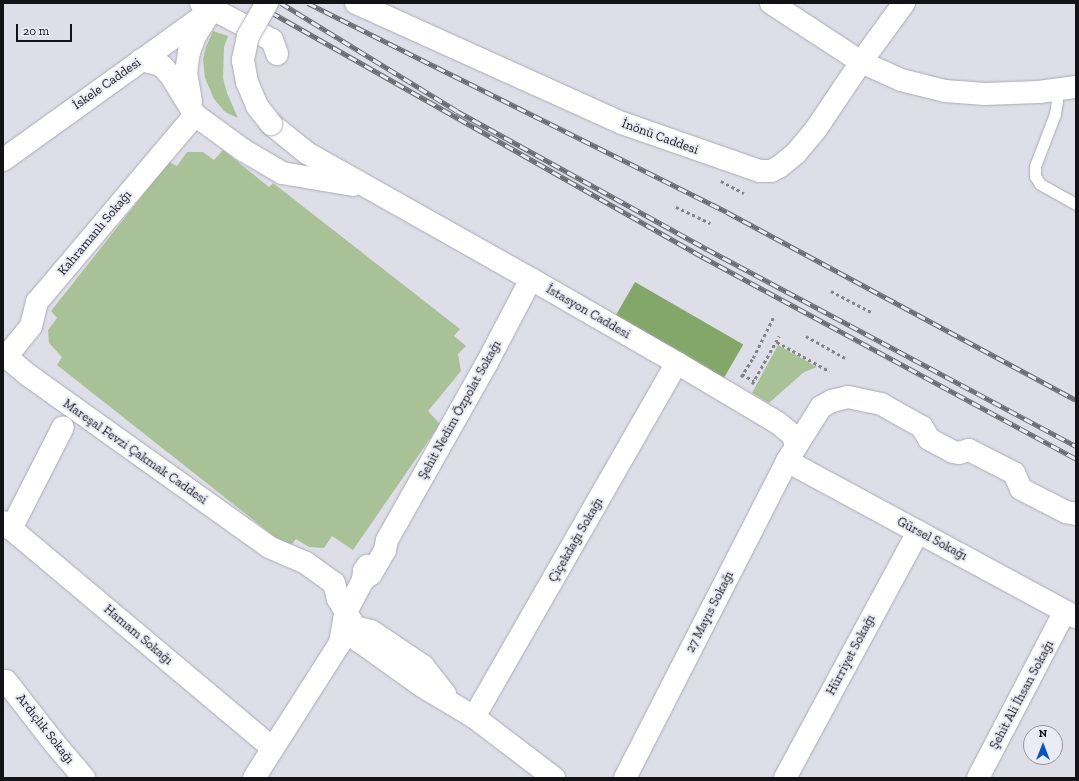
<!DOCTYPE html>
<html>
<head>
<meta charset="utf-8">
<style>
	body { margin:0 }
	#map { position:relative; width:1079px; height:781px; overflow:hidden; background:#dedee9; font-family:"Zilla Slab",serif }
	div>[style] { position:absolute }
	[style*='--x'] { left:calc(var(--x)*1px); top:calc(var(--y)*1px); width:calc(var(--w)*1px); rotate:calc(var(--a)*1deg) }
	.green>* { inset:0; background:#a8c197 }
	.forest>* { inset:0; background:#83a768; transform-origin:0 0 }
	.path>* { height:2.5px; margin-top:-1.25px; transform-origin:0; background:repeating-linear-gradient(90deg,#828289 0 3px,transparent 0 6px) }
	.roads { filter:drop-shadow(0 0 1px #aaa9b4) drop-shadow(0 0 1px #aaa9b4) }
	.lane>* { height:11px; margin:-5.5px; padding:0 5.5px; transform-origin:5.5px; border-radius:5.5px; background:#fff }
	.street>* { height:22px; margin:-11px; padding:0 11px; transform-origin:11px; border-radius:11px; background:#fff }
	.secondary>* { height:22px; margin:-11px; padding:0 11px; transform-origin:11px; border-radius:11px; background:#fff }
	.primary>* { height:22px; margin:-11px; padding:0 11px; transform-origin:11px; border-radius:11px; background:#fff }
	.rail>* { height:4.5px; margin-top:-2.25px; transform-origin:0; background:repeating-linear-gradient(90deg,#ebebf6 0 9px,#6b6b72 0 18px); box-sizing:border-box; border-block:1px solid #6b6b72 }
	.bridges { filter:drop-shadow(0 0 1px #aaa9b4) drop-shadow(0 0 1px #aaa9b4) }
	.primary-bridge>* { height:22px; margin:-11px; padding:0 11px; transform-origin:11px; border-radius:11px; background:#fff }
	span { translate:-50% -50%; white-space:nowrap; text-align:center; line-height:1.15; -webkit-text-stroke:4px #ebebf6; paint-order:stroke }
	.street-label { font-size:13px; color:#131317 }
	.frame { position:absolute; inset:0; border:4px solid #131317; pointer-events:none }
	.north { position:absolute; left:1023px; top:725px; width:40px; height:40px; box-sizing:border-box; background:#ebebf6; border:1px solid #95959d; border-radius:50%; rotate:0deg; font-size:11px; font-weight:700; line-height:16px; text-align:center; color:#131317 }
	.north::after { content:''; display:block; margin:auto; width:14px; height:18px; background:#0553bd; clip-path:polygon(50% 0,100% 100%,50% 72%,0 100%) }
	.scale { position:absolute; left:16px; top:24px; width:56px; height:18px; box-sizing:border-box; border:2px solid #131317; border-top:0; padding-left:5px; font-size:12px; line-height:14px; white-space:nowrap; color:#131317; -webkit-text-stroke:3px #ebebf6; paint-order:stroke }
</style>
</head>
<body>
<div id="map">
	<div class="green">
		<i style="clip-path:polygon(213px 31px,228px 36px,224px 47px,223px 78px,227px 93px,238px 118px,225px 112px,214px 99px,205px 78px,203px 59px,206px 47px)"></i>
		<i style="clip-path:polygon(223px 150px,269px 187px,273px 183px,460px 329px,454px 336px,466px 346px,458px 354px,461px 371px,428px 411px,440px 424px,353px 550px,332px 536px,324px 548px,309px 547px,296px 539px,289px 548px,57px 365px,62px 357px,49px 343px,48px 330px,57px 318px,51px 311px,169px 162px,177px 166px,187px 152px,203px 152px,214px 160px)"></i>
		<i style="clip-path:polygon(778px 345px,817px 367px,804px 372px,769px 403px,752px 393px)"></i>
	</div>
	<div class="forest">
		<i style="left:635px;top:282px;width:125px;height:39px;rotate:30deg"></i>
	</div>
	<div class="path">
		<i style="--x:721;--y:181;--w:26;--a:28"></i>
		<i style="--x:676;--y:207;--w:38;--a:25"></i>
		<i style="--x:831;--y:291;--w:45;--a:27.7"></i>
		<i style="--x:806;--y:336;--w:45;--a:29.4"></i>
		<i style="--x:777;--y:342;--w:60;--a:29.1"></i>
		<i style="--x:742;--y:374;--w:14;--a:30"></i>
		<i style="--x:741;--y:377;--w:22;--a:-58"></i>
		<i style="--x:753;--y:358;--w:45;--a:-63.4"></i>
		<i style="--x:752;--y:384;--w:55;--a:-60.6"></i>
	</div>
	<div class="roads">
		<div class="lane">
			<i style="--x:1054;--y:90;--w:11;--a:75"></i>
			<i style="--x:1057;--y:101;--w:13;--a:99"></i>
			<i style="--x:1055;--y:114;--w:56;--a:111"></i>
			<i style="--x:1035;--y:166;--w:10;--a:90"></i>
			<i style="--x:1035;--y:176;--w:9;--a:58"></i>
			<i style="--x:1040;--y:184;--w:41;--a:29.1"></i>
		</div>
		<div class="street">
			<i style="--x:201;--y:3;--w:80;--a:27.5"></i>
			<i style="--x:272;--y:40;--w:15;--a:70"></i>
			<i style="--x:356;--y:3;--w:292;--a:24.3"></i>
			<i style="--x:622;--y:123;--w:146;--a:19.2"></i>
			<i style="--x:760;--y:171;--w:11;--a:0"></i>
			<i style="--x:771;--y:171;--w:9;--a:-27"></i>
			<i style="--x:779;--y:167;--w:22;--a:-39"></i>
			<i style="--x:796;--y:153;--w:31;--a:-50"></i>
			<i style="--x:816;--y:129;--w:81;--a:-56.1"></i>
			<i style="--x:531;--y:279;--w:168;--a:29.9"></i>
			<i style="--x:677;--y:363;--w:117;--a:30.7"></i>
			<i style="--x:778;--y:423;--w:19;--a:39"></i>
			<i style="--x:793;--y:435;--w:12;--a:76"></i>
			<i style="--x:6;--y:357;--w:40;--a:-51"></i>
			<i style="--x:31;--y:326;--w:25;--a:-76"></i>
			<i style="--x:37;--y:302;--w:245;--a:-49.8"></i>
			<i style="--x:787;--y:461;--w:328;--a:28.4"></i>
			<i style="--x:3;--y:522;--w:351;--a:40"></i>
			<i style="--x:11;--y:529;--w:114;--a:-63"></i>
			<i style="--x:6;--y:681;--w:80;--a:52.1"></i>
			<i style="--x:55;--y:744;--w:45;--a:49.5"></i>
			<i style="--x:474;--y:717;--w:408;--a:-60.2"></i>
			<i style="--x:625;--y:778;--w:356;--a:-62.9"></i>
			<i style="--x:787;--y:461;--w:64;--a:-57.8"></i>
			<i style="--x:821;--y:407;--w:13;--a:-29"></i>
			<i style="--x:832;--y:401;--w:16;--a:-14"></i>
			<i style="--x:848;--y:397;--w:34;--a:12"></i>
			<i style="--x:881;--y:404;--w:47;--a:29.3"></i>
			<i style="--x:922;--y:427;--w:14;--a:60"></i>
			<i style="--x:929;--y:439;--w:27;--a:28"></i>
			<i style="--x:953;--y:452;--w:6;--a:9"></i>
			<i style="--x:959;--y:453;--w:10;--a:-17"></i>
			<i style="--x:969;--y:450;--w:51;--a:27.1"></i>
			<i style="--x:1014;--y:473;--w:17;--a:66"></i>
			<i style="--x:1021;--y:489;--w:51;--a:27.1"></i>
			<i style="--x:1066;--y:512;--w:10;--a:11"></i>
			<i style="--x:785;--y:778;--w:280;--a:-61.6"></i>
			<i style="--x:978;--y:778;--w:188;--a:-62.5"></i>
		</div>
		<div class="secondary">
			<i style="--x:861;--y:62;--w:44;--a:24.2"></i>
			<i style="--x:901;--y:80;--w:45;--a:14"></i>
			<i style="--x:945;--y:91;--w:40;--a:4.3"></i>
			<i style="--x:985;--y:94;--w:54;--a:-2.1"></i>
			<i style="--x:1039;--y:92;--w:37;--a:-8"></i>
			<i style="--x:3;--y:160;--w:257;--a:-35.7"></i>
			<i style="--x:3;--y:354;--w:33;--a:40"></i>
			<i style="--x:28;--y:375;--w:296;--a:35.5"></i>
			<i style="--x:269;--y:547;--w:40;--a:23.4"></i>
			<i style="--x:306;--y:563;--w:34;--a:36"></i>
			<i style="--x:334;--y:583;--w:16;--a:76"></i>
			<i style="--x:338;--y:599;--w:33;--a:59"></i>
			<i style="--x:355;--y:627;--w:15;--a:74"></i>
			<i style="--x:359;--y:641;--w:77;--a:35.5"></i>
			<i style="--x:422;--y:686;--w:61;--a:30.8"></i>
			<i style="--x:474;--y:717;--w:101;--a:37.3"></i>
			<i style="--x:358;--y:628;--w:13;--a:13"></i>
			<i style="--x:371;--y:631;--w:63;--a:33.9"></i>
			<i style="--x:423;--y:666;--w:36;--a:52"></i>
		</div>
		<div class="primary">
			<i style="--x:771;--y:3;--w:108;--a:33.2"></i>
			<i style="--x:861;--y:62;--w:73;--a:-53.9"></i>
			<i style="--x:141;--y:60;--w:13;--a:13"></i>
			<i style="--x:154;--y:63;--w:9;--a:21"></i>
			<i style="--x:162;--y:66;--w:13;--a:48"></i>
			<i style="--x:171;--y:76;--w:46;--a:58.4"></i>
			<i style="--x:195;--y:115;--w:59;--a:36.1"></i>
			<i style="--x:243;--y:150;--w:45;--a:30.5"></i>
			<i style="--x:282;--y:173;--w:72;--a:9.6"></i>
			<i style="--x:191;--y:101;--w:28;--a:-100"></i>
			<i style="--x:186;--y:73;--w:21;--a:-82"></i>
			<i style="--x:189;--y:52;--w:17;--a:-69"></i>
			<i style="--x:195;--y:36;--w:31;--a:-57"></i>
			<i style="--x:271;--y:124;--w:46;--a:38.9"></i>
			<i style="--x:307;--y:153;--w:257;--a:29.4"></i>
			<i style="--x:531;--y:279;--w:93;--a:117.7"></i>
			<i style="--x:488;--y:361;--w:206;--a:119.4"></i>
			<i style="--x:387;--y:540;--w:10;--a:101"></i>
			<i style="--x:385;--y:550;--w:28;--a:120"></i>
			<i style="--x:371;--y:574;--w:10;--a:143"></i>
			<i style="--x:254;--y:778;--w:160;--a:-57.5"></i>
			<i style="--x:340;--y:643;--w:29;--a:-80"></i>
			<i style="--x:345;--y:614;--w:38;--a:-62"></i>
			<i style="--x:363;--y:580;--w:9;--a:-84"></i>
			<i style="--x:364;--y:571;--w:6;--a:-59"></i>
		</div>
	</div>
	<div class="rail">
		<i style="--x:255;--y:3;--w:515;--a:29.55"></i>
		<i style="--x:703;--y:257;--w:424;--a:28.4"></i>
		<i style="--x:281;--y:3;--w:206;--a:31.5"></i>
		<i style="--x:457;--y:111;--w:286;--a:28.9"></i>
		<i style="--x:707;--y:249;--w:418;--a:28.1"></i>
		<i style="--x:308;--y:3;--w:468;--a:26.5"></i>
		<i style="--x:727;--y:212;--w:396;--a:28.3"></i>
	</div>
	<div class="bridges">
		<div class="primary-bridge">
			<i style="--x:267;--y:3;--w:38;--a:120"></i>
			<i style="--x:248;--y:36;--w:25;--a:102"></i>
			<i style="--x:243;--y:60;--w:22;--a:80"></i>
			<i style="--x:247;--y:82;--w:26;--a:67"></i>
			<i style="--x:257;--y:106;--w:23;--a:52"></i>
		</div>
	</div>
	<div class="street-label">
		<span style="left:107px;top:84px;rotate:-35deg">İskele Caddesi</span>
		<span style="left:660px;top:137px;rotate:20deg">İnönü Caddesi</span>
		<span style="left:95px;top:233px;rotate:-50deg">Kahramanlı Sokağı</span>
		<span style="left:588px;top:312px;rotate:30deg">İstasyon Caddesi</span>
		<span style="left:460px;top:410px;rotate:-61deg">Şehit Nedim Özpolat Sokağı</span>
		<span style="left:135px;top:452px;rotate:35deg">Mareşal Fevzi Çakmak Caddesi</span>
		<span style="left:932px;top:539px;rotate:28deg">Gürsel Sokağı</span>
		<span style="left:576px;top:540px;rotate:-60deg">Çiçekdağı Sokağı</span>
		<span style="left:710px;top:612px;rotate:-63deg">27 Mayıs Sokağı</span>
		<span style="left:138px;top:635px;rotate:40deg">Hamam Sokağı</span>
		<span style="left:851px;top:655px;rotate:-62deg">Hürriyet Sokağı</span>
		<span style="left:1022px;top:695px;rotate:-62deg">Şehit Ali İhsan Sokağı</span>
		<span style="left:45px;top:729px;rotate:52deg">Ardıçlık Sokağı</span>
	</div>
	<div class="frame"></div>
	<div class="north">N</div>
	<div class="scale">20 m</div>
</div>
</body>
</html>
